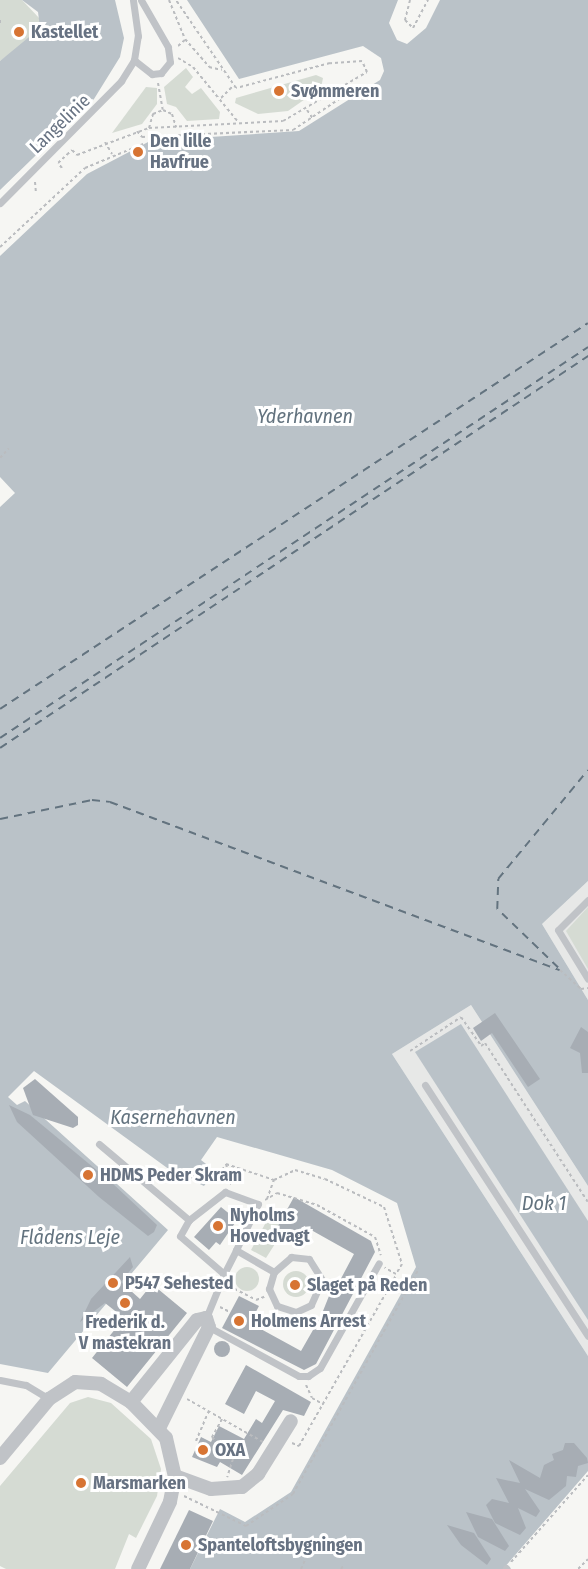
<!DOCTYPE html>
<html>
<head>
<meta charset="utf-8">
<style>
	body { margin:0 }
	#map { position:relative; width:588px; height:1569px; overflow:hidden; background:#f6f6f3; font-family:"Fira Sans Condensed",sans-serif }
	div>[style] { position:absolute }
	[style*='--x'] { left:calc(var(--x)*1px); top:calc(var(--y)*1px); width:calc(var(--w)*1px); rotate:calc(var(--a)*1deg) }
	.built>* { inset:0; background:#e7e8e7 }
	.green>* { inset:0; background:#d5dbd3 }
	.round { border-radius:50% }
	.water>* { inset:0; background:#bac2c8 }
	.ferry>* { height:1.5px; margin-top:-0.75px; transform-origin:0; background:repeating-linear-gradient(90deg,#63737f 0 8px,transparent 0 14px) }
	.building>* { inset:0; background:#a7adb4 }
	.path>* { height:2px; margin-top:-1px; transform-origin:0; background:repeating-linear-gradient(90deg,#babcbf 0 3px,transparent 0 6px) }
	.lane>* { height:7px; margin:-3.5px; padding:0 3.5px; transform-origin:3.5px; border-radius:3.5px; background:#c0c3c7 }
	.street>* { height:14px; margin:-7px; padding:0 7px; transform-origin:7px; border-radius:7px; background:#c0c3c7 }
	.dots>* { width:16px; height:16px; translate:-50% -50%; box-sizing:border-box; border:3px solid #fff; border-radius:50% }
	span { translate:-50% -50%; white-space:nowrap; text-align:center; line-height:1.15; -webkit-text-stroke:6px #fff; paint-order:stroke }
	.poi-label { font-size:18px; color:#677282; font-weight:700 }
	.left { translate:0 -50%; text-align:left }
	.street-label { font-size:18px; color:#677282 }
	.water-label { font-size:20px; color:#63737f; font-style:italic }
</style>
</head>
<body>
<div id="map">
	<div class="built">
		<i style="clip-path:polygon(588px 881px,588px 1000px,542px 924px)"></i>
		<i style="clip-path:polygon(471px 1005px,588px 1186px,588px 1356px,392px 1054px)"></i>
	</div>
	<div class="green">
		<i style="clip-path:polygon(0 0,22px 0,41px 20px,36px 36px,0 61px)"></i>
		<i style="clip-path:polygon(186px 68px,193px 77px,185px 87px,192px 94px,201px 88px,220px 112px,219px 119px,187px 121px,176px 107px,167px 104px,164px 87px)"></i>
		<i style="clip-path:polygon(316px 75px,323px 78px,321px 88px,288px 111px,258px 114px,235px 103px,236px 98px)"></i>
		<i style="clip-path:polygon(146px 87px,157px 88px,157px 104px,142px 124px,112px 133px)"></i>
		<i style="clip-path:polygon(588px 907px,588px 969px,566px 931px)"></i>
		<i style="clip-path:polygon(272px 1211px,283px 1217px,274px 1233px,280px 1236px,266px 1258px,251px 1250px)"></i>
		<i class="round" style="left:235px;top:1267px;width:24px;height:24px"></i>
		<i class="round" style="left:283px;top:1271px;width:26px;height:26px"></i>
		<i style="clip-path:polygon(88px 1397px,111px 1403px,151px 1439px,161px 1469px,157px 1496px,136px 1538px,129px 1534px,115px 1569px,6px 1569px,0 1566px,0 1486px,70px 1403px)"></i>
	</div>
	<div class="water">
		<i style="clip-path:polygon(22px 0,115px 0,124px 38px,120px 57px,94px 99px,0 190px,0 61px,40px 28px,38px 12px)"></i>
		<i style="clip-path:polygon(187px 0,398px 0,389px 23px,397px 40px,407px 44px,426px 28px,440px 0,588px 0,588px 881px,542px 924px,588px 1000px,588px 1186px,471px 1005px,392px 1054px,588px 1356px,588px 1471px,503px 1569px,190px 1569px,220px 1509px,245px 1522px,291px 1492px,416px 1267px,397px 1203px,332px 1170px,217px 1137px,201px 1160px,215px 1171px,204px 1186px,170px 1170px,34px 1071px,8px 1097px,17px 1105px,25px 1101px,168px 1230px,48px 1373px,0 1364px,0 507px,15px 493px,0 477px,0 256px,87px 174px,150px 141px,299px 131px,380px 80px,384px 71px,381px 58px,363px 46px,239px 79px)"></i>
		<i style="clip-path:polygon(461px 1024px,588px 1221px,588px 1320px,415px 1052px)"></i>
	</div>
	<div class="ferry">
		<i style="--x:0;--y:709;--w:703;--a:-33.28"></i>
		<i style="--x:0;--y:738;--w:706;--a:-33.62"></i>
		<i style="--x:0;--y:748;--w:707;--a:-33.69"></i>
		<i style="--x:0;--y:819;--w:94;--a:-11.7"></i>
		<i style="--x:92;--y:800;--w:18;--a:6"></i>
		<i style="--x:110;--y:802;--w:480;--a:20.5"></i>
		<i style="--x:558;--y:968;--w:85;--a:-136"></i>
		<i style="--x:497;--y:909;--w:30;--a:-88"></i>
		<i style="--x:498;--y:879;--w:141;--a:-50.5"></i>
	</div>
	<div class="building">
		<i style="clip-path:polygon(495px 1013px,540px 1079px,528px 1087px,492px 1033px,481px 1041px,473px 1028px)"></i>
		<i style="clip-path:polygon(581px 1027px,588px 1032px,588px 1073px,582px 1073px,580px 1053px,570px 1048px)"></i>
		<i style="clip-path:polygon(35px 1079px,78px 1117px,78px 1125px,73px 1128px,33px 1115px,23px 1088px)"></i>
		<i style="clip-path:polygon(9px 1105px,30px 1115px,111px 1182px,157px 1225px,154px 1232px,148px 1236px,99px 1197px,17px 1122px)"></i>
		<i style="clip-path:polygon(294px 1197px,371px 1241px,375px 1252px,316px 1364px,304px 1370px,222px 1328px,239px 1296px,259px 1306px,250px 1323px,301px 1351px,321px 1316px,333px 1286px,336px 1288px,354px 1254px,304px 1226px,294px 1244px,274px 1233px)"></i>
		<i style="clip-path:polygon(221px 1207px,237px 1220px,220px 1245px,216px 1242px,209px 1250px,194px 1237px)"></i>
		<i style="clip-path:polygon(130px 1257px,133px 1267px,121px 1282px,140px 1299px,152px 1284px,187px 1313px,127px 1387px,92px 1358px,124px 1318px,105px 1303px,80px 1322px,91px 1299px)"></i>
		<i class="round" style="left:214px;top:1341px;width:16px;height:16px"></i>
		<i style="clip-path:polygon(246px 1365px,311px 1402px,304px 1416px,283px 1410px,242px 1475px,220px 1462px,217px 1467px,192px 1457px,201px 1437px,211px 1442px,219px 1426px,244px 1439px,256px 1419px,262px 1423px,275px 1401px,256px 1391px,244px 1414px,225px 1404px)"></i>
		<i style="clip-path:polygon(565px 1443px,574px 1443px,587px 1458px,588px 1463px,578px 1466px,576px 1477px,567px 1476px,566px 1486px,549px 1500px,525px 1489px,540px 1511px,536px 1517px,518px 1508px,526px 1528px,520px 1535px,495px 1523px,486px 1505px,492px 1499px,509px 1503px,496px 1478px,520px 1483px,509px 1460px,540px 1478px,544px 1465px,554px 1460px,552px 1454px,563px 1450px)"></i>
		<i style="clip-path:polygon(189px 1510px,213px 1521px,190px 1569px,160px 1569px)"></i>
		<i style="clip-path:polygon(466px 1512px,492px 1519px,509px 1546px,505px 1551px,478px 1537px)"></i>
		<i style="clip-path:polygon(447px 1525px,474px 1533px,491px 1559px,487px 1565px,461px 1545px)"></i>
	</div>
	<div class="path">
		<i style="--x:169;--y:0;--w:42;--a:67.7"></i>
		<i style="--x:185;--y:39;--w:37;--a:49"></i>
		<i style="--x:209;--y:67;--w:13;--a:13"></i>
		<i style="--x:410;--y:0;--w:21;--a:104"></i>
		<i style="--x:405;--y:20;--w:11;--a:45"></i>
		<i style="--x:413;--y:28;--w:32;--a:-62"></i>
		<i style="--x:0;--y:20;--w:5;--a:90"></i>
		<i style="--x:178;--y:46;--w:9;--a:-41"></i>
		<i style="--x:178;--y:58;--w:17;--a:31"></i>
		<i style="--x:193;--y:67;--w:72;--a:50.6"></i>
		<i style="--x:158;--y:83;--w:27;--a:80"></i>
		<i style="--x:221;--y:98;--w:18;--a:-45"></i>
		<i style="--x:307;--y:110;--w:11;--a:56"></i>
		<i style="--x:149;--y:128;--w:15;--a:-74"></i>
		<i style="--x:153;--y:114;--w:11;--a:-22"></i>
		<i style="--x:163;--y:110;--w:10;--a:24"></i>
		<i style="--x:172;--y:114;--w:14;--a:73"></i>
		<i style="--x:137;--y:131;--w:8;--a:50"></i>
		<i style="--x:142;--y:137;--w:151;--a:-2.7"></i>
		<i style="--x:293;--y:130;--w:63;--a:-33.9"></i>
		<i style="--x:345;--y:95;--w:9;--a:-63"></i>
		<i style="--x:105;--y:142;--w:14;--a:60"></i>
		<i style="--x:62;--y:168;--w:6;--a:-129"></i>
		<i style="--x:58;--y:163;--w:19;--a:-43"></i>
		<i style="--x:72;--y:150;--w:7;--a:45"></i>
		<i style="--x:77;--y:155;--w:77;--a:-20.6"></i>
		<i style="--x:149;--y:128;--w:134;--a:-3"></i>
		<i style="--x:283;--y:121;--w:97;--a:-30.3"></i>
		<i style="--x:367;--y:72;--w:12;--a:-114"></i>
		<i style="--x:362;--y:61;--w:32;--a:176"></i>
		<i style="--x:330;--y:63;--w:97;--a:165.1"></i>
		<i style="--x:236;--y:88;--w:107;--a:-124.3"></i>
		<i style="--x:35;--y:182;--w:11;--a:85"></i>
		<i style="--x:0;--y:247;--w:116;--a:-42.9"></i>
		<i style="--x:85;--y:168;--w:63;--a:-22.5"></i>
		<i style="--x:0;--y:458;--w:13;--a:-48"></i>
		<i style="--x:560;--y:970;--w:28;--a:42"></i>
		<i style="--x:581;--y:989;--w:7;--a:-8"></i>
		<i style="--x:410;--y:1051;--w:61;--a:-33.7"></i>
		<i style="--x:461;--y:1017;--w:35;--a:55"></i>
		<i style="--x:481;--y:1046;--w:5;--a:-37"></i>
		<i style="--x:485;--y:1043;--w:189;--a:57.1"></i>
		<i style="--x:226;--y:1164;--w:51;--a:18.4"></i>
		<i style="--x:274;--y:1180;--w:23;--a:-25"></i>
		<i style="--x:295;--y:1170;--w:31;--a:17"></i>
		<i style="--x:325;--y:1179;--w:65;--a:25.4"></i>
		<i style="--x:384;--y:1207;--w:60;--a:72.5"></i>
		<i style="--x:402;--y:1264;--w:12;--a:121"></i>
		<i style="--x:396;--y:1274;--w:13;--a:-151"></i>
		<i style="--x:222;--y:1170;--w:7;--a:-56"></i>
		<i style="--x:226;--y:1164;--w:23;--a:75"></i>
		<i style="--x:267;--y:1199;--w:20;--a:-70"></i>
		<i style="--x:265;--y:1200;--w:14;--a:-30"></i>
		<i style="--x:277;--y:1193;--w:42;--a:16.7"></i>
		<i style="--x:317;--y:1205;--w:66;--a:28.9"></i>
		<i style="--x:375;--y:1237;--w:19;--a:72"></i>
		<i style="--x:229;--y:1286;--w:30;--a:27"></i>
		<i style="--x:256;--y:1300;--w:9;--a:-21"></i>
		<i style="--x:220;--y:1307;--w:11;--a:27"></i>
		<i style="--x:306;--y:1385;--w:14;--a:65"></i>
		<i style="--x:312;--y:1398;--w:13;--a:29"></i>
		<i style="--x:187;--y:1399;--w:87;--a:29.5"></i>
		<i style="--x:222;--y:1419;--w:21;--a:119"></i>
		<i style="--x:212;--y:1437;--w:30;--a:46"></i>
		<i style="--x:233;--y:1459;--w:19;--a:108"></i>
		<i style="--x:196;--y:1441;--w:33;--a:-67"></i>
		<i style="--x:292;--y:1443;--w:8;--a:23"></i>
		<i style="--x:299;--y:1446;--w:197;--a:-60.4"></i>
		<i style="--x:184;--y:1496;--w:69;--a:25.8"></i>
		<i style="--x:246;--y:1526;--w:57;--a:-34.2"></i>
		<i style="--x:293;--y:1494;--w:258;--a:-60.8"></i>
		<i style="--x:511;--y:1562;--w:116;--a:-48.5"></i>
		<i style="--x:301;--y:1569;--w:10;--a:-66"></i>
		<i style="--x:341;--y:1569;--w:4;--a:-56"></i>
		<i style="--x:578;--y:1569;--w:14;--a:-45"></i>
	</div>
	<div class="lane">
		<i style="--x:134;--y:60;--w:23;--a:38"></i>
		<i style="--x:152;--y:74;--w:9;--a:-6"></i>
		<i style="--x:161;--y:73;--w:14;--a:-51"></i>
		<i style="--x:170;--y:62;--w:15;--a:-98"></i>
		<i style="--x:168;--y:47;--w:54;--a:-119.9"></i>
		<i style="--x:0;--y:203;--w:172;--a:-45.2"></i>
		<i style="--x:121;--y:81;--w:25;--a:-58"></i>
		<i style="--x:134;--y:60;--w:24;--a:-81"></i>
		<i style="--x:138;--y:36;--w:36;--a:-98"></i>
		<i style="--x:588;--y:900;--w:42;--a:135"></i>
		<i style="--x:558;--y:930;--w:57;--a:58.5"></i>
		<i style="--x:425;--y:1085;--w:299;--a:57"></i>
		<i style="--x:99;--y:1144;--w:118;--a:40.2"></i>
		<i style="--x:224;--y:1274;--w:27;--a:-63"></i>
		<i style="--x:236;--y:1250;--w:44;--a:30.1"></i>
		<i style="--x:274;--y:1272;--w:23;--a:-41"></i>
		<i style="--x:291;--y:1257;--w:18;--a:6"></i>
		<i style="--x:309;--y:1259;--w:25;--a:58"></i>
		<i style="--x:322;--y:1280;--w:27;--a:114"></i>
		<i style="--x:311;--y:1305;--w:17;--a:155"></i>
		<i style="--x:296;--y:1312;--w:20;--a:-162"></i>
		<i style="--x:277;--y:1306;--w:19;--a:-115"></i>
		<i style="--x:269;--y:1289;--w:18;--a:-74"></i>
		<i style="--x:206;--y:1318;--w:48;--a:-67.8"></i>
		<i style="--x:224;--y:1274;--w:58;--a:-139.2"></i>
		<i style="--x:180;--y:1236;--w:18;--a:-61"></i>
		<i style="--x:189;--y:1220;--w:46;--a:-37.9"></i>
		<i style="--x:225;--y:1192;--w:35;--a:20"></i>
		<i style="--x:258;--y:1204;--w:51;--a:115.6"></i>
		<i style="--x:209;--y:1327;--w:102;--a:28.6"></i>
		<i style="--x:299;--y:1376;--w:9;--a:0"></i>
		<i style="--x:308;--y:1376;--w:14;--a:-34"></i>
		<i style="--x:320;--y:1368;--w:120;--a:-60.7"></i>
		<i style="--x:0;--y:1380;--w:26;--a:11"></i>
		<i style="--x:26;--y:1385;--w:27;--a:31"></i>
		<i style="--x:506;--y:1568;--w:1;--a:45"></i>
	</div>
	<div class="street">
		<i style="--x:131;--y:1402;--w:105;--a:-51.2"></i>
		<i style="--x:197;--y:1320;--w:9;--a:-13"></i>
		<i style="--x:206;--y:1318;--w:9;--a:72"></i>
		<i style="--x:209;--y:1327;--w:113;--a:116.3"></i>
		<i style="--x:0;--y:1458;--w:77;--a:-50.3"></i>
		<i style="--x:49;--y:1399;--w:31;--a:-33"></i>
		<i style="--x:75;--y:1382;--w:26;--a:4"></i>
		<i style="--x:101;--y:1384;--w:35;--a:31"></i>
		<i style="--x:131;--y:1402;--w:50;--a:45.8"></i>
		<i style="--x:166;--y:1438;--w:39;--a:77"></i>
		<i style="--x:175;--y:1476;--w:26;--a:101"></i>
		<i style="--x:170;--y:1502;--w:74;--a:115.5"></i>
		<i style="--x:175;--y:1476;--w:38;--a:20"></i>
		<i style="--x:211;--y:1489;--w:31;--a:-4"></i>
		<i style="--x:242;--y:1487;--w:21;--a:-39"></i>
		<i style="--x:258;--y:1474;--w:62;--a:-58.1"></i>
	</div>
	<div class="dots">
		<i style="left:19px;top:32px;background:#d77433"></i>
		<i style="left:279px;top:91px;background:#d77433"></i>
		<i style="left:138px;top:152px;background:#d77433"></i>
		<i style="left:88px;top:1175px;background:#d77433"></i>
		<i style="left:218px;top:1226px;background:#d77433"></i>
		<i style="left:113px;top:1283px;background:#d77433"></i>
		<i style="left:295px;top:1285px;background:#d77433"></i>
		<i style="left:125px;top:1303px;background:#d77433"></i>
		<i style="left:239px;top:1321px;background:#d77433"></i>
		<i style="left:203px;top:1450px;background:#d77433"></i>
		<i style="left:81px;top:1483px;background:#d77433"></i>
		<i style="left:186px;top:1545px;background:#d77433"></i>
	</div>
	<div class="poi-label">
		<span class="left" style="left:31px;top:32px">Kastellet</span>
		<span class="left" style="left:291px;top:91px">Svømmeren</span>
		<span class="left" style="left:150px;top:152px">Den lille<br>Havfrue</span>
		<span class="left" style="left:100px;top:1175px">HDMS Peder Skram</span>
		<span class="left" style="left:230px;top:1226px">Nyholms<br>Hovedvagt</span>
		<span class="left" style="left:125px;top:1283px">P547 Sehested</span>
		<span class="left" style="left:307px;top:1285px">Slaget på Reden</span>
		<span class="left" style="left:251px;top:1321px">Holmens Arrest</span>
		<span style="left:125px;top:1333px">Frederik d.<br>V mastekran</span>
		<span class="left" style="left:215px;top:1450px">OXA</span>
		<span class="left" style="left:93px;top:1483px">Marsmarken</span>
		<span class="left" style="left:198px;top:1545px">Spanteloftsbygningen</span>
	</div>
	<div class="street-label">
		<span style="left:60px;top:124px;rotate:-44deg">Langelinie</span>
	</div>
	<div class="water-label">
		<span style="left:305px;top:416px">Yderhavnen</span>
		<span style="left:173px;top:1117px">Kasernehavnen</span>
		<span style="left:544px;top:1203px">Dok 1</span>
		<span style="left:70px;top:1237px">Flådens Leje</span>
	</div>
</div>
</body>
</html>
